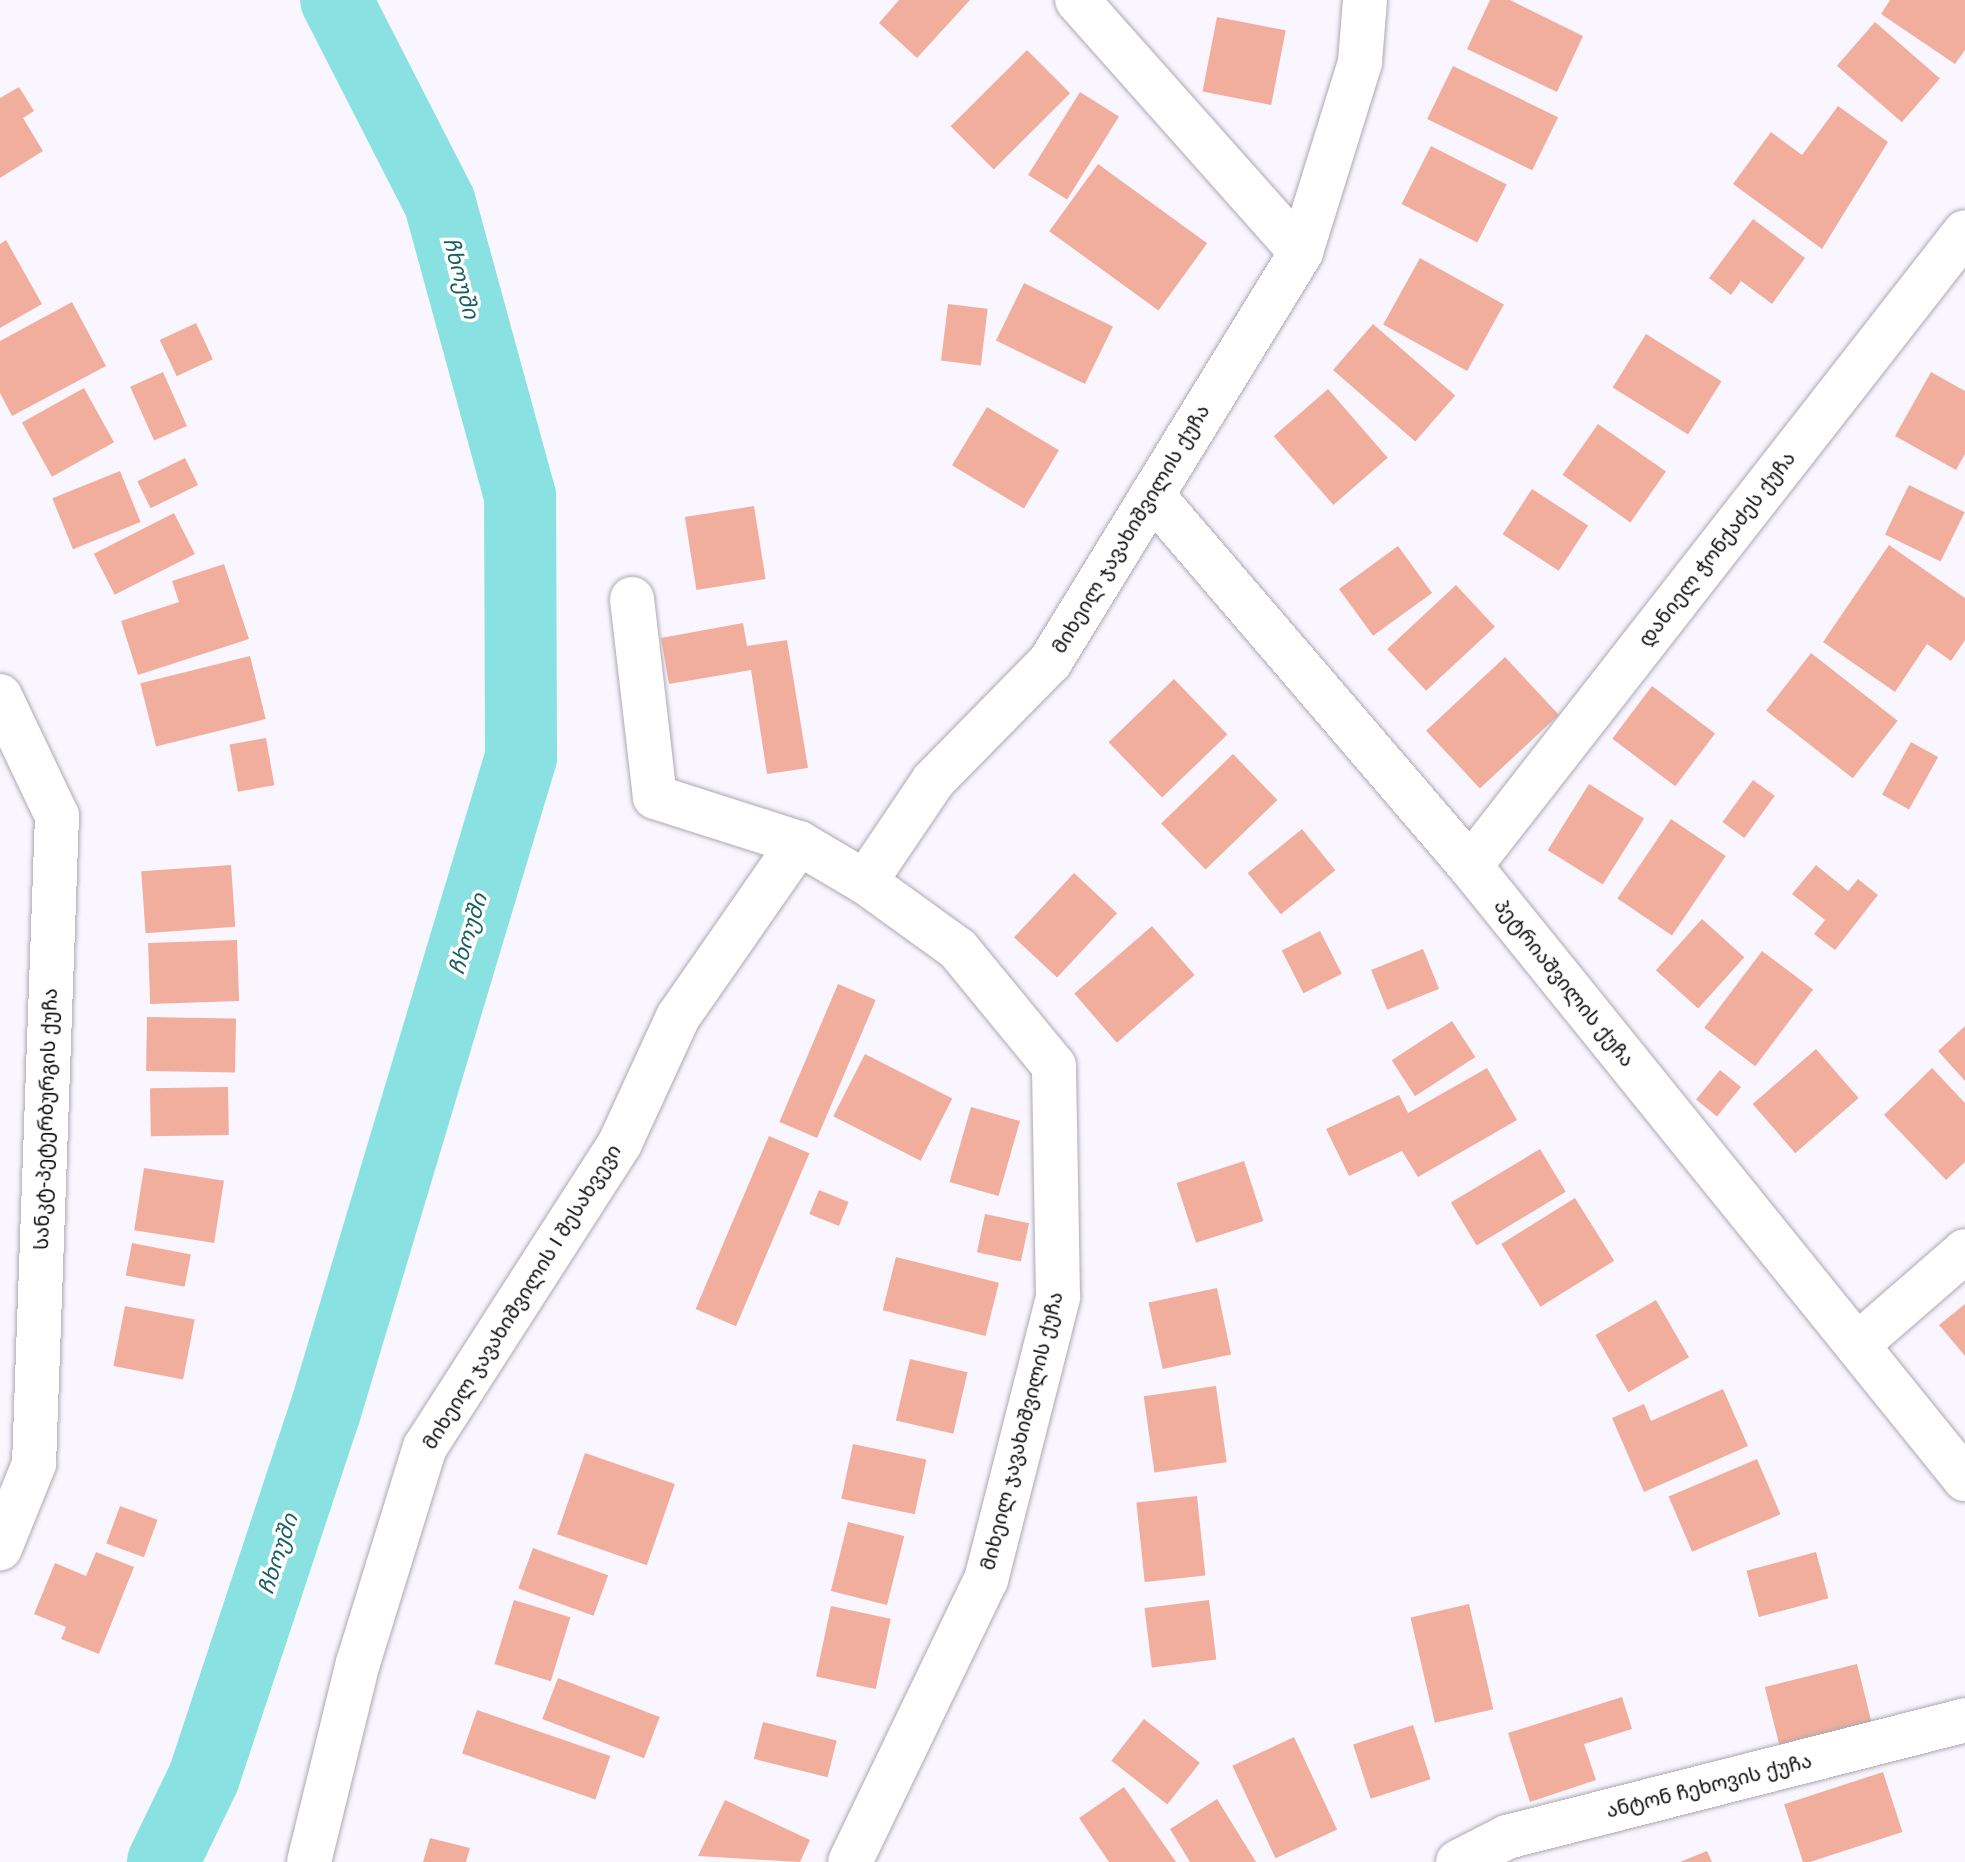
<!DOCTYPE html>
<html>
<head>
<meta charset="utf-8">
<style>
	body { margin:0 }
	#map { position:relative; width:1965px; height:1862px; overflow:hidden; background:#faf6ff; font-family:Arial,"Noto Sans Georgian",sans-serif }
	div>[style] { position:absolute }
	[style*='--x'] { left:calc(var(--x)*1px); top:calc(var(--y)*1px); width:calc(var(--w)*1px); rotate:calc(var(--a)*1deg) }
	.river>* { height:72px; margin:-36px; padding:0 36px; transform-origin:36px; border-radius:36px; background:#8ae1e2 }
	.building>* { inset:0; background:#f2ae9d; transform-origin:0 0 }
	.roads { filter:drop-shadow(0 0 2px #aca9b1) drop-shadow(0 0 2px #aca9b1) }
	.street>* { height:44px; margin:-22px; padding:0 22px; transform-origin:22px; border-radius:22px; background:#fff }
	span { translate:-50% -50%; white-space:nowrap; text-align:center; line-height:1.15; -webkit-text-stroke:7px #fff; paint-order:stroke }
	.street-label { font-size:20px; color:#0e0d0f }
	.water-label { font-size:22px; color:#176061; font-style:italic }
</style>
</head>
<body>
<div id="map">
	<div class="river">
		<i style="--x:163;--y:1862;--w:94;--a:-64.2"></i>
		<i style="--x:204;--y:1777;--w:381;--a:-71.7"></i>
		<i style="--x:324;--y:1415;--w:687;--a:-73.33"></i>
		<i style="--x:521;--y:757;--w:261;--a:-90.2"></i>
		<i style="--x:520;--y:496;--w:304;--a:-105.3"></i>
		<i style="--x:440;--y:203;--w:228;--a:-117.1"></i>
	</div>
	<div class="building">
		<i style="clip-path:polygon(899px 0,970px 0,917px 58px,879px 23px)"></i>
		<i style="clip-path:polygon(1490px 0,1510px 0,1583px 36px,1557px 92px,1467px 49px)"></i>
		<i style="clip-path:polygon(1890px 0,1965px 0,1965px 50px,1955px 64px,1881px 14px)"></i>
		<i style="left:1217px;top:17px;width:70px;height:76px;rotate:11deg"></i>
		<i style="left:1875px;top:22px;width:86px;height:58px;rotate:41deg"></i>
		<i style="left:1027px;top:50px;width:61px;height:108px;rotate:45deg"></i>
		<i style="left:1453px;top:66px;width:117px;height:59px;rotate:26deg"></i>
		<i style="clip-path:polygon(19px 87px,34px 111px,23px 118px,43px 151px,0 178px,0 98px)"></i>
		<i style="left:1080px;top:92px;width:46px;height:98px;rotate:32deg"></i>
		<i style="clip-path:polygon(1838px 106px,1888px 142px,1822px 249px,1733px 184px,1771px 132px,1802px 155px)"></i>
		<i style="left:1431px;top:146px;width:85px;height:65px;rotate:27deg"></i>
		<i style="left:1098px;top:164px;width:135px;height:83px;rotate:36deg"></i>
		<i style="clip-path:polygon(1753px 219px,1805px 258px,1772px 304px,1741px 281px,1731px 295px,1709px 278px)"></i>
		<i style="clip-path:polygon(6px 240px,42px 304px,0 328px,0 244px)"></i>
		<i style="left:1420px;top:258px;width:96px;height:76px;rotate:29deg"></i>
		<i style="left:1024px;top:283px;width:99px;height:64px;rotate:26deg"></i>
		<i style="clip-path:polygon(72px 302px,106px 366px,12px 416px,0 393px,0 341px)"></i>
		<i style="left:948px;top:304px;width:40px;height:57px;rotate:7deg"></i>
		<i style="left:196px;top:323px;width:40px;height:40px;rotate:65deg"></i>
		<i style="left:1373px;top:324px;width:109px;height:61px;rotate:41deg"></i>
		<i style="left:1646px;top:334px;width:89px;height:63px;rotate:32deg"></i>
		<i style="left:163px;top:372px;width:59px;height:36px;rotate:66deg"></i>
		<i style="clip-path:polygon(1931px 372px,1965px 391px,1965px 454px,1956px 470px,1895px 436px)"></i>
		<i style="left:84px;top:388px;width:62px;height:71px;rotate:61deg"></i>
		<i style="left:1328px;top:389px;width:91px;height:72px;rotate:49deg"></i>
		<i style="left:987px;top:407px;width:84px;height:68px;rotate:31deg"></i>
		<i style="left:1598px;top:424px;width:83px;height:62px;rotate:35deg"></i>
		<i style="left:185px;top:458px;width:30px;height:53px;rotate:64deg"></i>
		<i style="left:120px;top:471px;width:55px;height:73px;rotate:68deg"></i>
		<i style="left:1909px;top:485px;width:62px;height:55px;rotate:26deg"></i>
		<i style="left:1532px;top:489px;width:67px;height:54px;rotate:33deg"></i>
		<i style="left:754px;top:506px;width:74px;height:70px;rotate:81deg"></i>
		<i style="left:174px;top:513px;width:46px;height:90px;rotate:63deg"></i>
		<i style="clip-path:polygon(1889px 545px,1965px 598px,1965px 640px,1951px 661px,1927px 644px,1895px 692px,1823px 642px)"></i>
		<i style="left:1398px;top:546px;width:58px;height:73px;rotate:54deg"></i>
		<i style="clip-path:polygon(224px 564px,249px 639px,138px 675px,121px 621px,179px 602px,172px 581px)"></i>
		<i style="left:1456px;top:585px;width:57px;height:94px;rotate:47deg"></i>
		<i style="clip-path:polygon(743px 623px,747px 646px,787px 640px,808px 768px,767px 774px,751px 670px,669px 684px,661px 638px)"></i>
		<i style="left:1811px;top:653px;width:110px;height:73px;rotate:38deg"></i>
		<i style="left:250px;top:656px;width:65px;height:113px;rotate:76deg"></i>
		<i style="left:1505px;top:657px;width:79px;height:108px;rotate:47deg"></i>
		<i style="left:1174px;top:679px;width:77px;height:91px;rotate:46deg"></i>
		<i style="left:1652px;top:686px;width:79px;height:66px;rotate:37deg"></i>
		<i style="left:266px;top:738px;width:48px;height:37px;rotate:80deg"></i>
		<i style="left:1911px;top:742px;width:31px;height:60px;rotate:29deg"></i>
		<i style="left:1233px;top:754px;width:64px;height:100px;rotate:46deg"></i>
		<i style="left:1753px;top:780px;width:27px;height:52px;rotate:36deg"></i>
		<i style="left:1589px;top:784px;width:65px;height:78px;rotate:32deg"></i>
		<i style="left:1671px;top:819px;width:66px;height:96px;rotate:34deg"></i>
		<i style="left:1302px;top:829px;width:53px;height:70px;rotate:51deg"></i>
		<i style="left:231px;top:865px;width:62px;height:90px;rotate:86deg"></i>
		<i style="clip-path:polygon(1816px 865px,1848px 891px,1858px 879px,1878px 895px,1835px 950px,1814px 934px,1825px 920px,1792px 894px)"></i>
		<i style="left:1074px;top:873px;width:59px;height:88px;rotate:43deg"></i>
		<i style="left:1702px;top:919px;width:57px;height:69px;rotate:42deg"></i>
		<i style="left:1152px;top:926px;width:65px;height:103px;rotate:49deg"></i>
		<i style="left:1320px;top:931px;width:48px;height:43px;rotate:63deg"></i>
		<i style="left:237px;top:940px;width:61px;height:89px;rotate:88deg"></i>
		<i style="left:1423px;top:949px;width:43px;height:56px;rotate:68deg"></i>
		<i style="left:1762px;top:951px;width:64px;height:96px;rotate:37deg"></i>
		<i style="left:838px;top:984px;width:41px;height:150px;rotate:23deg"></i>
		<i style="left:147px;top:1017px;width:89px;height:54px;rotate:1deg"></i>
		<i style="left:1452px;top:1021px;width:43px;height:72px;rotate:57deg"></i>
		<i style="clip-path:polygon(1965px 1026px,1965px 1081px,1938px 1051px)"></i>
		<i style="left:1816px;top:1049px;width:65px;height:84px;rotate:49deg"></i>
		<i style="left:865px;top:1054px;width:98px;height:70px;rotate:27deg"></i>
		<i style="clip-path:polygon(1487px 1068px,1517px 1120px,1418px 1177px,1402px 1151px,1349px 1176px,1326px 1129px,1399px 1095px,1408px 1113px)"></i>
		<i style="clip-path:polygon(1932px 1068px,1965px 1103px,1965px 1162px,1946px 1180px,1884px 1115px)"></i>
		<i style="left:1720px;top:1070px;width:27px;height:38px;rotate:39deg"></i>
		<i style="left:228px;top:1087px;width:48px;height:78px;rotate:89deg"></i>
		<i style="left:971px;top:1107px;width:51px;height:78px;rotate:16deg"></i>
		<i style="left:769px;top:1136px;width:44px;height:188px;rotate:23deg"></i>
		<i style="left:1540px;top:1149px;width:50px;height:104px;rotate:59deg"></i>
		<i style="left:1244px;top:1161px;width:63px;height:71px;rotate:72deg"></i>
		<i style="left:144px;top:1168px;width:81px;height:63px;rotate:9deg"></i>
		<i style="left:819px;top:1190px;width:32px;height:26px;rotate:22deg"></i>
		<i style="left:1575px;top:1198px;width:74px;height:87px;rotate:58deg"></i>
		<i style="left:985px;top:1214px;width:45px;height:39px;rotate:12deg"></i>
		<i style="left:132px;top:1243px;width:60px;height:33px;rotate:11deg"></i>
		<i style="left:896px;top:1257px;width:106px;height:55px;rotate:14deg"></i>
		<i style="left:1217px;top:1288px;width:68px;height:70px;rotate:78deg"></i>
		<i style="left:1656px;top:1300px;width:66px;height:70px;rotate:60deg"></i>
		<i style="clip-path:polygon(1965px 1304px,1965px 1356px,1939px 1325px)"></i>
		<i style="left:125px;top:1306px;width:71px;height:61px;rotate:11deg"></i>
		<i style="left:910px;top:1359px;width:59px;height:63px;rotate:13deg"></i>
		<i style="left:1216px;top:1386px;width:77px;height:73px;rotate:82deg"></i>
		<i style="clip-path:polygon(1723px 1389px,1748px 1446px,1644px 1492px,1612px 1418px,1644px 1404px,1651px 1421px)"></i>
		<i style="left:853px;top:1444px;width:75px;height:56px;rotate:12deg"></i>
		<i style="left:585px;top:1453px;width:95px;height:86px;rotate:19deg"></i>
		<i style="left:1757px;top:1459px;width:60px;height:96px;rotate:67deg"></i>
		<i style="left:1197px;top:1496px;width:80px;height:61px;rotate:84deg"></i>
		<i style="left:120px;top:1506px;width:40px;height:40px;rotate:20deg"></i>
		<i style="left:848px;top:1522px;width:58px;height:71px;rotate:14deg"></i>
		<i style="left:533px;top:1548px;width:80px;height:43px;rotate:20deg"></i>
		<i style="clip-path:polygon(96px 1552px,134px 1567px,99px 1654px,61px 1639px,66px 1627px,34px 1614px,55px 1563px,86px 1576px)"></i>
		<i style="left:1816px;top:1552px;width:48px;height:72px;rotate:75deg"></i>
		<i style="left:514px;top:1600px;width:59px;height:67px;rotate:17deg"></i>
		<i style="left:1209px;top:1600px;width:60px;height:65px;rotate:83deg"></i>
		<i style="left:1469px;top:1604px;width:108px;height:60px;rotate:77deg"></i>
		<i style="left:831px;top:1606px;width:61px;height:72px;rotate:12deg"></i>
		<i style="left:1857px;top:1664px;width:66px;height:95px;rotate:76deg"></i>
		<i style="left:558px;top:1678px;width:109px;height:44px;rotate:21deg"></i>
		<i style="clip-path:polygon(1622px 1697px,1632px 1729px,1584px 1744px,1596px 1780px,1530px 1802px,1508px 1733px)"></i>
		<i style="left:477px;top:1710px;width:141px;height:46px;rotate:19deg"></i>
		<i style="left:1144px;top:1719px;width:71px;height:53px;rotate:38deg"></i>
		<i style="left:763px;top:1722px;width:76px;height:38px;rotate:14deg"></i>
		<i style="left:1413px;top:1725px;width:57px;height:63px;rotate:72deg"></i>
		<i style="left:1294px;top:1737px;width:102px;height:68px;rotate:65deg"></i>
		<i style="left:1883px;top:1772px;width:63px;height:104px;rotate:72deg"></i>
		<i style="clip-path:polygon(1124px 1787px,1176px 1862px,1109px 1862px,1079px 1818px)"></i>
		<i style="clip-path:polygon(1217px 1799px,1256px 1862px,1190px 1862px,1170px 1829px)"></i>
		<i style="clip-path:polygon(725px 1800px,810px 1840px,800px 1862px,698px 1856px)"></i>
		<i style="clip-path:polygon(430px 1838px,470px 1848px,466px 1862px,423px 1862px)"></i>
		<i style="clip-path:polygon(1707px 1851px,1712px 1862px,1680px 1862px)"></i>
	</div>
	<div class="roads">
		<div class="street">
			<i style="--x:1077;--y:0;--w:337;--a:48.4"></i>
			<i style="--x:1152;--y:495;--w:489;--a:49.4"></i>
			<i style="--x:1470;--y:866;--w:788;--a:51.08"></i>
			<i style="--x:632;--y:599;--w:199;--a:83.4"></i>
			<i style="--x:655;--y:797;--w:151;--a:17.7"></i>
			<i style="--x:0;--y:696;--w:133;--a:64.6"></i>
			<i style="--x:57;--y:816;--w:648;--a:92.03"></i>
			<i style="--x:34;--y:1464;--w:91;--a:112"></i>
			<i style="--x:1470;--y:866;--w:804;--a:-52.02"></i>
			<i style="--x:1857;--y:1345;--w:143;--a:-41"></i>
			<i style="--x:309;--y:1862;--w:205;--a:-76.2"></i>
			<i style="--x:358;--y:1663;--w:226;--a:-72.8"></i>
			<i style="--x:425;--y:1447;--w:361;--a:-57.3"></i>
			<i style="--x:620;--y:1143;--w:139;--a:-65.3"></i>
			<i style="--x:678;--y:1017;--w:212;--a:-55.2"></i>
			<i style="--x:799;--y:843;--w:77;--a:30.6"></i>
			<i style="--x:850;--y:1862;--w:313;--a:-64.3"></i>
			<i style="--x:986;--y:1580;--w:292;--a:-75.7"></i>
			<i style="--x:1058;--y:1297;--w:231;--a:-91"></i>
			<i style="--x:1054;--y:1066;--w:151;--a:-129.4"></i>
			<i style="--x:958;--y:949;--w:115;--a:-144.2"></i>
			<i style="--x:865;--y:882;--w:122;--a:-56"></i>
			<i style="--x:933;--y:781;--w:167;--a:-45.5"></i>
			<i style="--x:1050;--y:662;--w:481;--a:-58.5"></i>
			<i style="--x:1301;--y:252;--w:199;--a:-72.7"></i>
			<i style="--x:1360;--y:62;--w:62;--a:-85.4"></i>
			<i style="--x:1458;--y:1862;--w:55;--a:-27"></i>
			<i style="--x:1507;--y:1837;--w:473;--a:-14.3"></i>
		</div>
	</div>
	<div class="street-label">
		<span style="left:1131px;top:529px;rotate:-59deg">მიხეილ ჯავახიშვილის ქუჩა</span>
		<span style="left:1717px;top:549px;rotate:-52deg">დანიელ ჭონქაძეს ქუჩა</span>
		<span style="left:1564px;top:983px;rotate:51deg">პეტრიაშვილის ქუჩა</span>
		<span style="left:46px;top:1119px;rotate:-88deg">სანკტ-პეტერბურგის ქუჩა</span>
		<span style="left:522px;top:1297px;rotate:-58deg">მიხეილ ჯავახიშვილის I შესახვევი</span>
		<span style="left:1022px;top:1431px;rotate:-76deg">მიხეილ ჯავახიშვილის ქუჩა</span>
		<span style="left:1709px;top:1786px;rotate:-14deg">ანტონ ჩეხოვის ქუჩა</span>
	</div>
	<div class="water-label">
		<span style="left:461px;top:278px;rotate:75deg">ჩხოუში</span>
		<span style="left:468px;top:934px;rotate:-73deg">ჩხოუში</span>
		<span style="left:278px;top:1554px;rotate:-72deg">ჩხოუში</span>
	</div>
</div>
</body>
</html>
